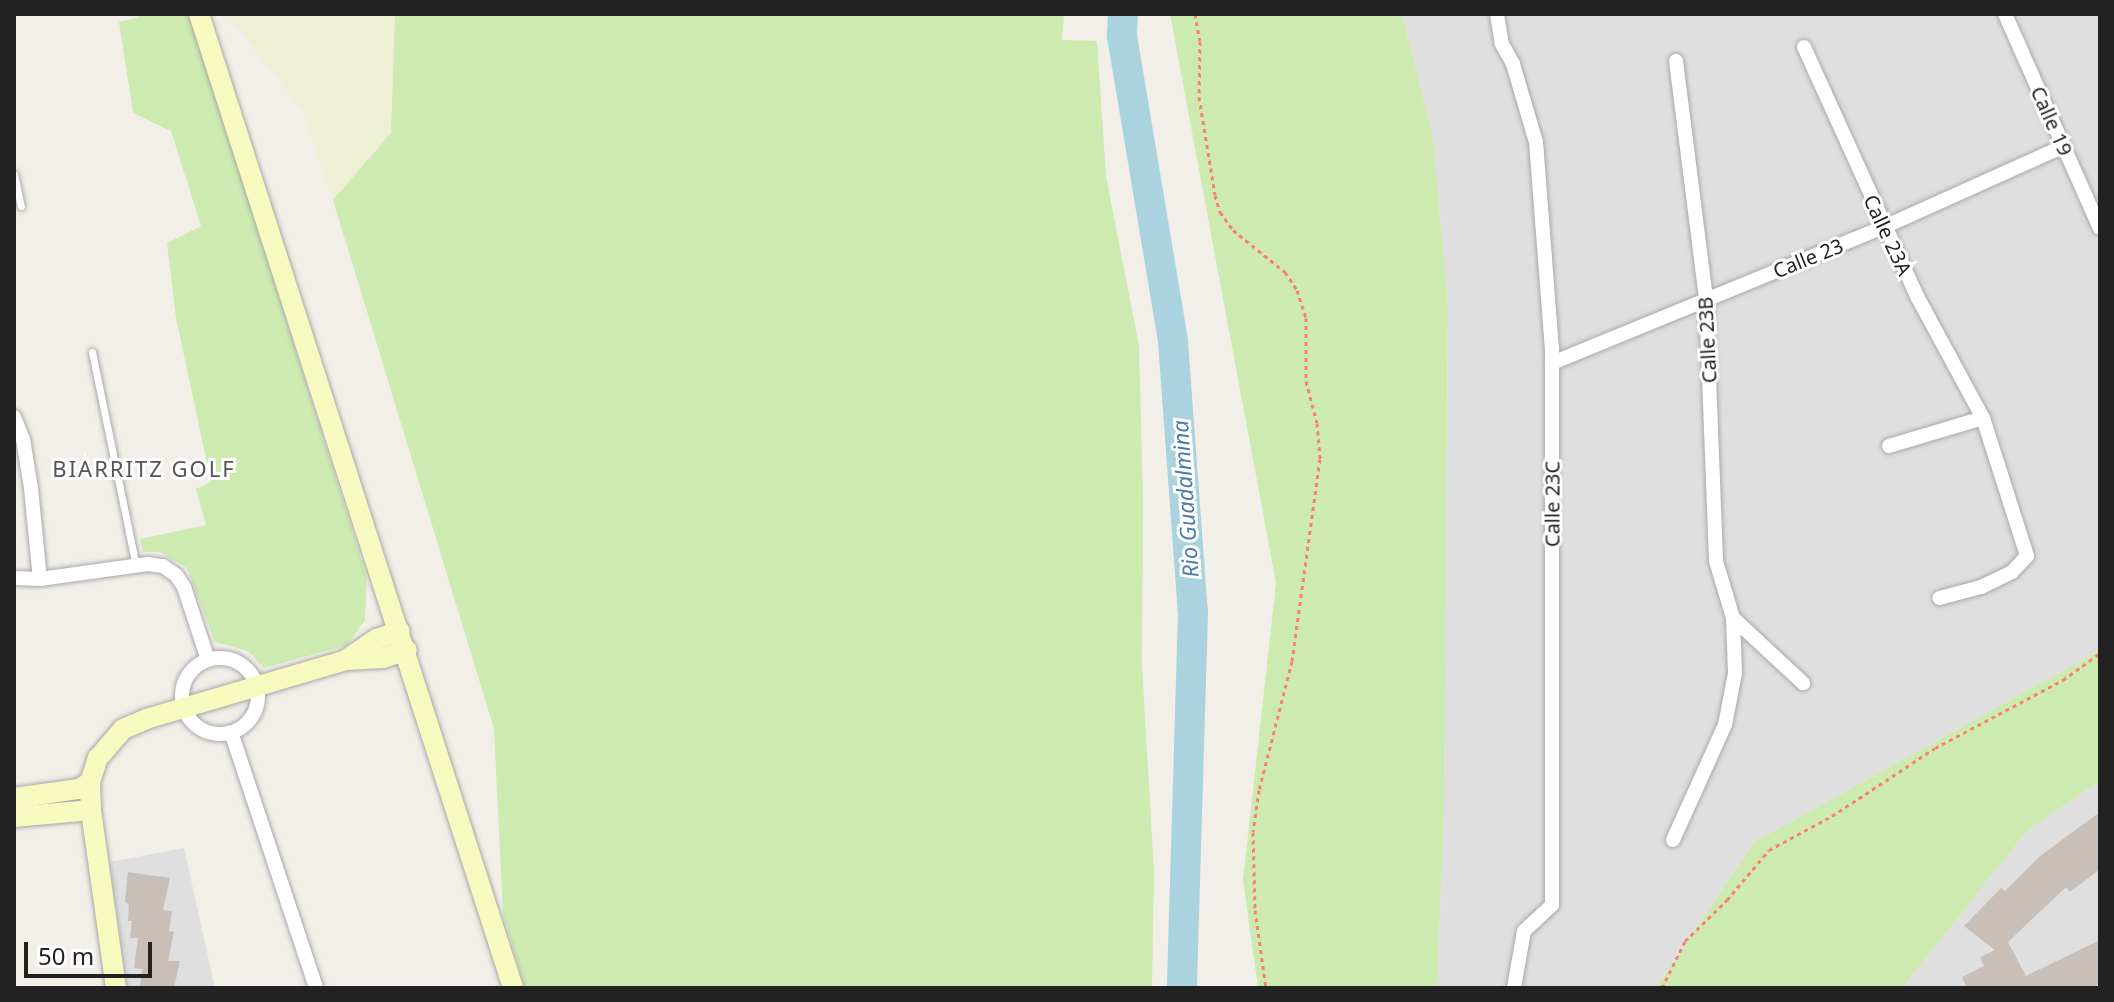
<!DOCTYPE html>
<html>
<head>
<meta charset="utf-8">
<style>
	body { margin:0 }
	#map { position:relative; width:2114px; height:1002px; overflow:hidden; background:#f2efe9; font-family:"Noto Sans",sans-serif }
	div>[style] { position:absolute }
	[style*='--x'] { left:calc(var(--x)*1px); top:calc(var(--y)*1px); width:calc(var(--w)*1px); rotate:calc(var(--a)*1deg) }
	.residential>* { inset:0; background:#e0dfdf }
	.farmland>* { inset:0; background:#eef0d5 }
	.grass>* { inset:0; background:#cdebb0 }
	.river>* { height:30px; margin:-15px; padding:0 15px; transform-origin:15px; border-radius:15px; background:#aad3df }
	.building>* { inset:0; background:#c7bfb8 }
	.path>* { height:3px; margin-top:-1.5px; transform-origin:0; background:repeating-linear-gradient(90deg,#fa8072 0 4px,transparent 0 8px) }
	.roads { filter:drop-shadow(0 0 2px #a9a9a9) drop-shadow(0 0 2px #a9a9a9) }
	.lane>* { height:7px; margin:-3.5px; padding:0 3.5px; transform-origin:3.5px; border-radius:3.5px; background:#fff }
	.street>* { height:14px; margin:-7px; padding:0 7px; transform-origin:7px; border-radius:7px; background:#fff }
	.street>.ring { margin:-7px; padding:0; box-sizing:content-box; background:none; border:14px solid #fff; border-radius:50% }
	.secondary>* { height:20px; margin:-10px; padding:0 10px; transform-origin:10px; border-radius:10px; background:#f7fabf }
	span { translate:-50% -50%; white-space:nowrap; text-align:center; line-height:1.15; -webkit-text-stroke:6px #fff; paint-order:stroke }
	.street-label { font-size:20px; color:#222 }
	.neighbourhood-label { font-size:22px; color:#555; letter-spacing:2px }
	.water-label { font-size:22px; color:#4a7aab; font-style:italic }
	.frame { position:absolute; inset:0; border:16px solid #222; pointer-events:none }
	.scale { position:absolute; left:24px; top:942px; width:128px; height:36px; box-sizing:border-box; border:4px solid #222; border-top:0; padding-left:10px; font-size:24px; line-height:28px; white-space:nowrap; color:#222; -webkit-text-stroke:6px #fff; paint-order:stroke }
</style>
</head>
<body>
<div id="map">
	<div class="residential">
		<i style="clip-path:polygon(1402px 14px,2100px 14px,2100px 650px,1754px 842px,1656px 988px,1437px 988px,1444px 812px,1448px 306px,1433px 137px)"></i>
		<i style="clip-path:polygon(2100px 781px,2100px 988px,1902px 988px,2027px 831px)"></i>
		<i style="clip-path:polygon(184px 848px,215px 988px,127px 988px,110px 862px)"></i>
	</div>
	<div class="farmland">
		<i style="clip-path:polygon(227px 14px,395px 14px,391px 133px,333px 200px,303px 111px)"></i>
	</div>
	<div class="grass">
		<i style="clip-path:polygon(138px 14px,190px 14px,367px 578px,365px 620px,347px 645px,264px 668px,248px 651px,215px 642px,187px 568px,160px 552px,143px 552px,140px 539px,206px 525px,196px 489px,211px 482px,176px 318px,167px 243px,201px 226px,171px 131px,133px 113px,119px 22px,138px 17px)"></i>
		<i style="clip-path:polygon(395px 14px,1064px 14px,1062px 40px,1097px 41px,1106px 176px,1139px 346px,1143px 498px,1142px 666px,1154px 871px,1152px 988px,525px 988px,503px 914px,494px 729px,333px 200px,391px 133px)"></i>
		<i style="clip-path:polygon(1170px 14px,1402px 14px,1433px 137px,1448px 306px,1444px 812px,1437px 988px,1258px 988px,1243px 880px,1276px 583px)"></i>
		<i style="clip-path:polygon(2100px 650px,2100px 781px,2027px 831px,1902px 988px,1656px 988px,1754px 842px)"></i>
	</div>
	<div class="river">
		<i style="--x:1123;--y:14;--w:22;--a:93"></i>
		<i style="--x:1122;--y:36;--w:310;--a:80.5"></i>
		<i style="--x:1173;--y:342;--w:271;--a:85.8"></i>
		<i style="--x:1193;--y:612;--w:376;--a:91.7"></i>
	</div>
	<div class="building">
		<i style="clip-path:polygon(2100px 812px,2100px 869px,2070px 892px,2066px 887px,2008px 942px,2026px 976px,2100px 940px,2100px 984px,2091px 988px,1967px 988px,1962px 977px,1984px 966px,1980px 957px,1995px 950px,1964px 926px,2001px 888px,2005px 891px,2040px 856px)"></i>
		<i style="clip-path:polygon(128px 872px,170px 878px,163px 910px,172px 911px,169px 931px,174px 932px,168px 961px,180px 961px,174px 988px,140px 988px,142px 969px,134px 968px,138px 938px,130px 938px,132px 921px,128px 921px,129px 905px,125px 901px)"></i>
	</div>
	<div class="path">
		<i style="--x:1195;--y:14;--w:27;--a:80"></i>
		<i style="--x:1200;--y:41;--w:56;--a:91"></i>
		<i style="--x:1199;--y:97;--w:99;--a:80.7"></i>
		<i style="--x:1215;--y:195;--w:18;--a:74"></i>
		<i style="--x:1220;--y:212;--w:22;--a:54"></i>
		<i style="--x:1233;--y:230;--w:67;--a:38.9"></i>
		<i style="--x:1285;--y:272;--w:22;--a:56"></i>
		<i style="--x:1297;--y:290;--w:29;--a:72"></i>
		<i style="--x:1306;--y:318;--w:63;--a:90"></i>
		<i style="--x:1306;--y:381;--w:43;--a:75.3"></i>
		<i style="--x:1317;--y:423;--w:36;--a:85"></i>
		<i style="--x:1320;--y:459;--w:204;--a:97.9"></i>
		<i style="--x:1292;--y:661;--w:133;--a:104.3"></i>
		<i style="--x:1259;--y:790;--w:42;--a:98.1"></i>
		<i style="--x:1253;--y:832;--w:78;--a:88.5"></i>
		<i style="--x:1255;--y:910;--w:79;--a:82"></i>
		<i style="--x:1662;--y:988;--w:52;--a:-63.9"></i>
		<i style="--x:1685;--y:941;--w:59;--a:-44.3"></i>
		<i style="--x:1727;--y:900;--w:65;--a:-50"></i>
		<i style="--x:1769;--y:850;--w:72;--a:-28.4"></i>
		<i style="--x:1832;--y:816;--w:123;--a:-33.4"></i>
		<i style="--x:1935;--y:748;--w:145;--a:-28"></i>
		<i style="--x:2063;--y:680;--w:46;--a:-36.1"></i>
	</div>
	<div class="roads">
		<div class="lane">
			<i style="--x:14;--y:174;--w:33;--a:78"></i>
			<i style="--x:92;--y:352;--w:218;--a:78.4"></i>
		</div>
		<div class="street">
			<i style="--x:1497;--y:14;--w:30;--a:81"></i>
			<i style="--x:1502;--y:44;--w:23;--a:61"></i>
			<i style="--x:1513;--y:64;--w:81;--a:73.6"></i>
			<i style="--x:1536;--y:142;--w:207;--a:85.6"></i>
			<i style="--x:1552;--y:348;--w:557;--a:90"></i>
			<i style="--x:1552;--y:905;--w:38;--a:137"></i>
			<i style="--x:1524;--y:931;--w:58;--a:100"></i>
			<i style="--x:2005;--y:14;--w:234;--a:66.1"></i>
			<i style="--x:1804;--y:47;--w:276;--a:65.6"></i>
			<i style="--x:1918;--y:298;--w:136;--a:61.6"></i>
			<i style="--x:1983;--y:418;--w:145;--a:72.3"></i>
			<i style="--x:2027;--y:556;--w:22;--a:133"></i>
			<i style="--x:2012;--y:572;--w:34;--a:154"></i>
			<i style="--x:1981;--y:587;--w:43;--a:165.3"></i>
			<i style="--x:1676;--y:61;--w:240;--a:82.8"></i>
			<i style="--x:1706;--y:299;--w:262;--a:87.8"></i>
			<i style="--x:1716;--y:561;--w:59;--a:73.4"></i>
			<i style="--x:1733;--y:618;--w:96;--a:42.9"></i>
			<i style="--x:1552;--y:363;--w:359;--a:-22.3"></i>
			<i style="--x:1884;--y:227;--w:195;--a:-24.2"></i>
			<i style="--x:14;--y:417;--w:24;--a:68"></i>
			<i style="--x:23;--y:439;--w:50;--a:80.7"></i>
			<i style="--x:31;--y:488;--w:91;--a:84.4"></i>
			<i style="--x:1889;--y:446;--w:98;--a:-16.6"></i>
			<i style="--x:14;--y:578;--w:26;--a:2"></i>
			<i style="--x:40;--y:579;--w:109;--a:-7.9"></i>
			<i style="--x:148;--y:564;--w:15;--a:8"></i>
			<i style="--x:163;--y:566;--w:16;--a:35"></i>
			<i style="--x:176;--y:575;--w:14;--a:56"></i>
			<i style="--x:184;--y:587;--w:77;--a:71.8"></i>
			<i class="ring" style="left:182px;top:658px;width:62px;height:62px"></i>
			<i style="--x:231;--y:732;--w:270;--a:71.6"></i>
			<i style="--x:1673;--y:840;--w:126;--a:-65.7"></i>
			<i style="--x:1725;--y:725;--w:53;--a:-79.1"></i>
			<i style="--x:1735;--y:673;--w:55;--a:-92.1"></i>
		</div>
		<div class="secondary">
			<i style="--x:199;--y:14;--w:1023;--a:72.13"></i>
			<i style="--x:347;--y:659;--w:36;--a:-34"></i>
			<i style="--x:377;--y:639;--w:24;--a:-19"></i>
			<i style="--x:14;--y:798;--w:66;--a:-7.9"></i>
			<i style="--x:79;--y:789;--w:13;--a:-32"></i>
			<i style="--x:14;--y:817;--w:77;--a:-5.2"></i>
			<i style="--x:116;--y:988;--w:180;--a:-98"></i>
			<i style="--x:91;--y:810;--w:28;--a:-92"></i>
			<i style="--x:90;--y:782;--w:25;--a:-72"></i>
			<i style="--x:98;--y:758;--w:38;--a:-49"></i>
			<i style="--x:123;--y:729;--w:25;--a:-23"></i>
			<i style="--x:146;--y:719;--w:209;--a:-16.4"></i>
			<i style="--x:346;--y:660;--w:37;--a:-3"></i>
			<i style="--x:383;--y:658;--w:25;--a:-18"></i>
		</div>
	</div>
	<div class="street-label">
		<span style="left:2052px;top:121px;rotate:66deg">Calle 19</span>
		<span style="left:1888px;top:235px;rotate:65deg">Calle 23A</span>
		<span style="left:1808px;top:258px;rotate:-22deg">Calle 23</span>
		<span style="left:1707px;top:340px;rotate:-93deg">Calle 23B</span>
		<span style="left:1552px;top:504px;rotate:-90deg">Calle 23C</span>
	</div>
	<div class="neighbourhood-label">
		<span style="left:144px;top:469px">BIARRITZ GOLF</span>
	</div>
	<div class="water-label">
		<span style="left:1185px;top:499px;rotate:-94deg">Rio Guadalmina</span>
	</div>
	<div class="frame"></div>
	<div class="scale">50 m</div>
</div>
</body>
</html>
